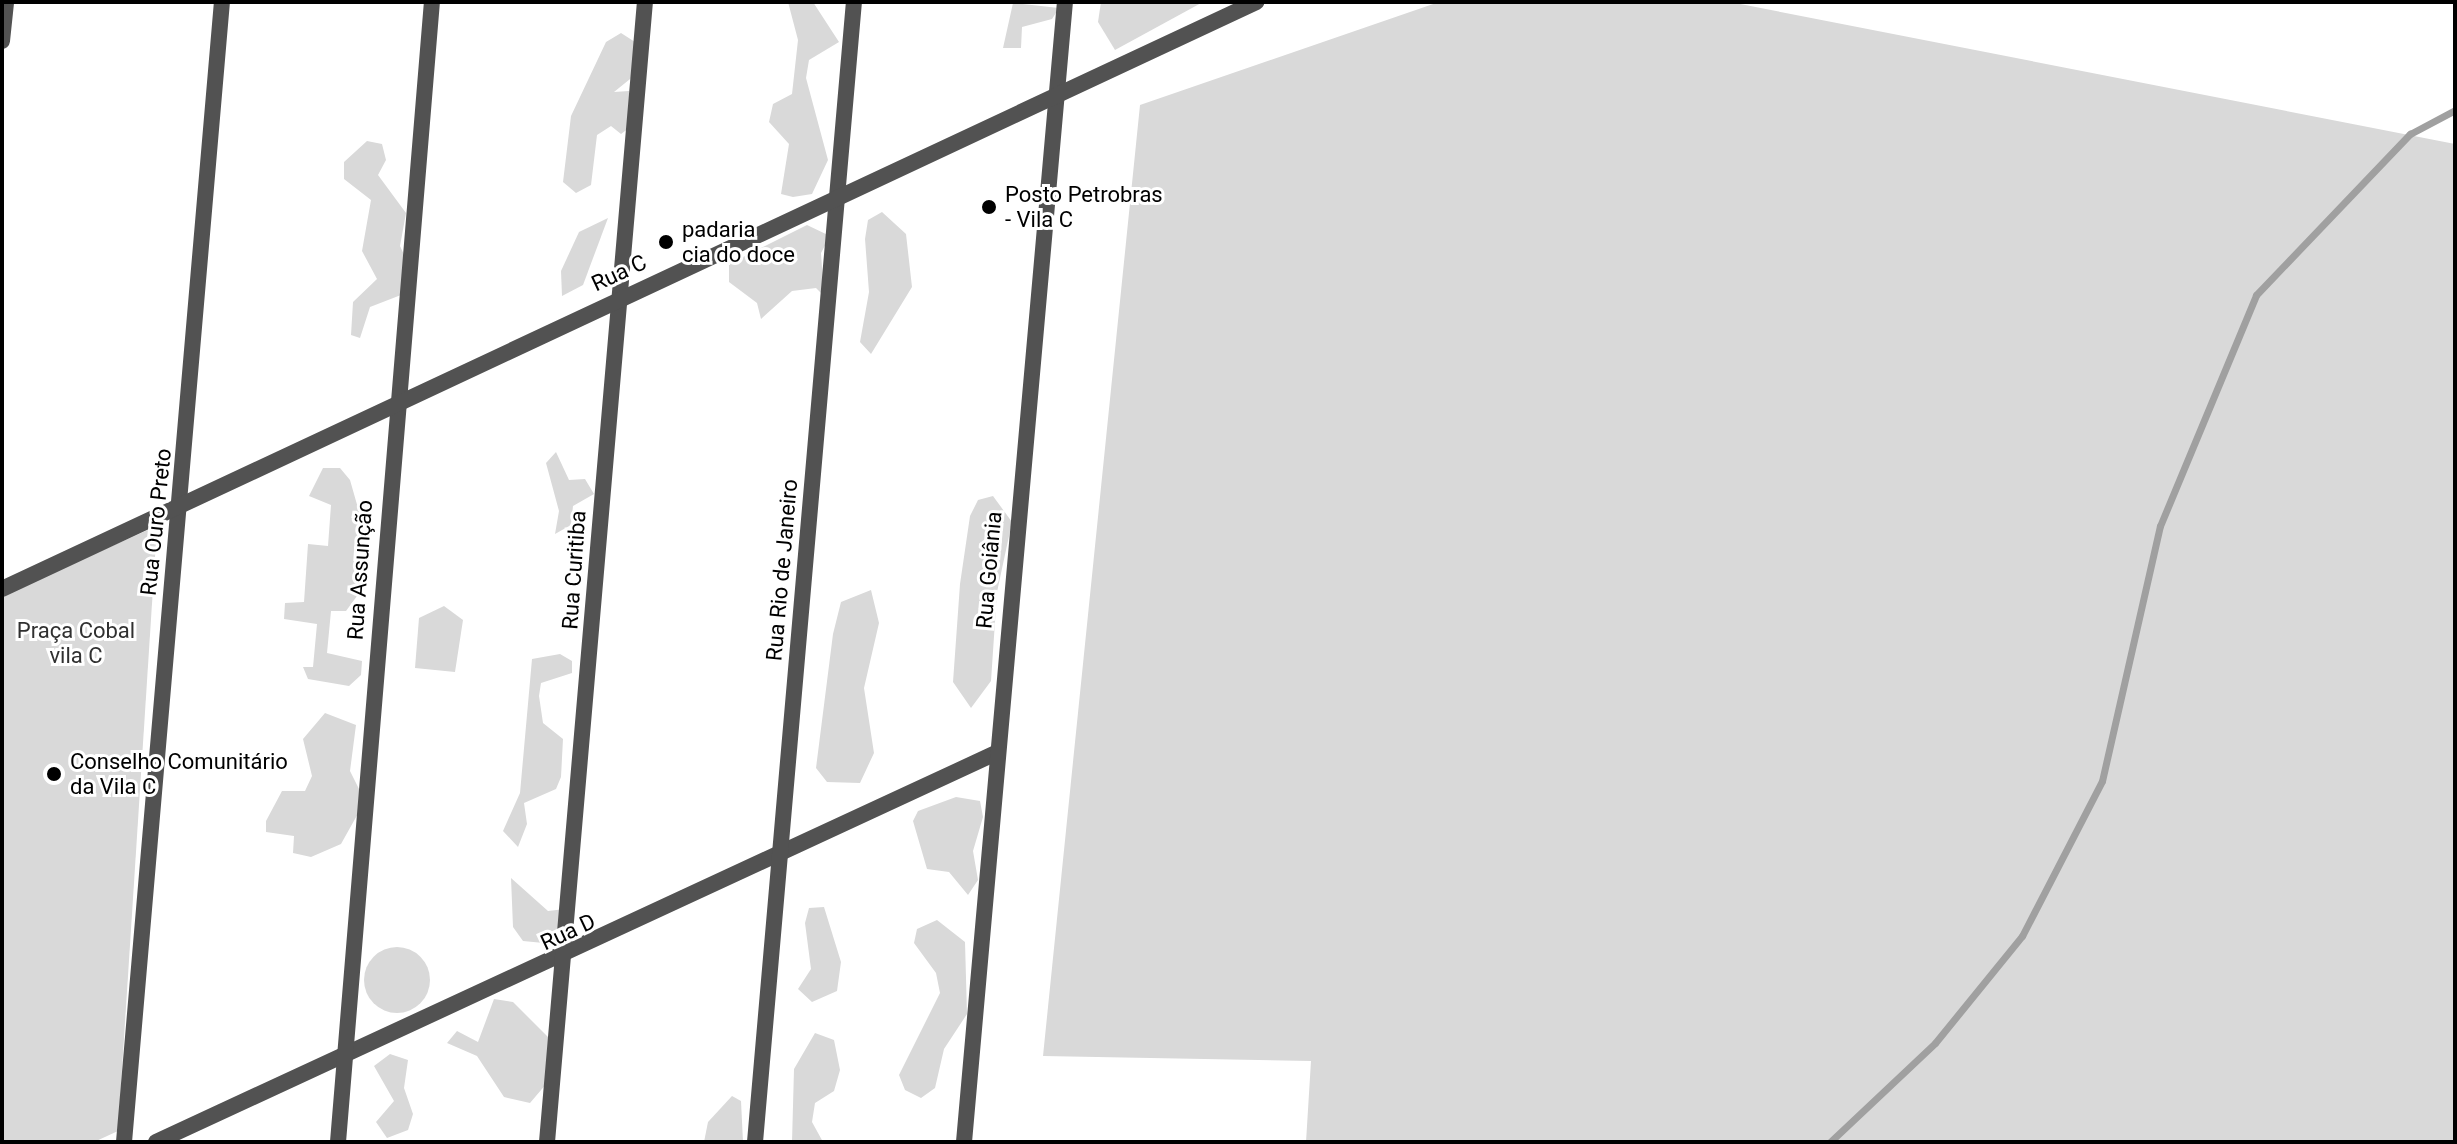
<!DOCTYPE html>
<html>
<head>
<meta charset="utf-8">
<style>
	body { margin:0 }
	#map { position:relative; width:2457px; height:1144px; overflow:hidden; background:#fff; font-family:Roboto,sans-serif }
	div>[style] { position:absolute }
	[style*='--x'] { left:calc(var(--x)*1px); top:calc(var(--y)*1px); width:calc(var(--w)*1px); rotate:calc(var(--a)*1deg) }
	.green>* { inset:0; background:#d9d9d9 }
	.round { border-radius:50% }
	.stream>* { height:7px; margin:-3.5px; padding:0 3.5px; transform-origin:3.5px; border-radius:3.5px; background:#a0a0a0 }
	.minor>* { height:16px; margin:-8px; padding:0 8px; transform-origin:8px; border-radius:8px; background:#525252 }
	.tertiary>* { height:16px; margin:-8px; padding:0 8px; transform-origin:8px; border-radius:8px; background:#525252 }
	.dots>* { width:22px; height:22px; translate:-50% -50%; box-sizing:border-box; border:4px solid #fff; border-radius:50% }
	span { translate:-50% -50%; white-space:nowrap; text-align:center; line-height:1.15; -webkit-text-stroke:6px #fff; paint-order:stroke }
	.poi-label { font-size:22px; color:#000 }
	.left { translate:0 -50%; text-align:left }
	.street-label { font-size:22px; color:#000 }
	.park-label { font-size:22px; color:#303030 }
	.frame { position:absolute; inset:0; border:4px solid #000; pointer-events:none }
</style>
</head>
<body>
<div id="map">
	<div class="green">
		<i style="clip-path:polygon(788px 2px,813px 2px,839px 42px,809px 60px,806px 78px,828px 160px,812px 194px,793px 197px,781px 194px,789px 144px,769px 122px,773px 104px,792px 94px,798px 40px)"></i>
		<i style="clip-path:polygon(1101px 2px,1203px 2px,1115px 50px,1098px 22px)"></i>
		<i style="clip-path:polygon(1439px 2px,1730px 2px,2455px 144px,2455px 1142px,1306px 1142px,1311px 1061px,1043px 1056px,1140px 105px)"></i>
		<i style="clip-path:polygon(1013px 3px,1059px 8px,1052px 19px,1022px 27px,1021px 48px,1003px 48px)"></i>
		<i style="clip-path:polygon(621px 33px,635px 42px,635px 75px,614px 92px,629px 91px,629px 128px,621px 134px,611px 126px,597px 135px,591px 185px,576px 193px,563px 182px,571px 116px,606px 42px)"></i>
		<i style="clip-path:polygon(367px 141px,382px 144px,386px 160px,378px 175px,406px 213px,400px 246px,407px 261px,401px 295px,370px 307px,360px 338px,351px 335px,353px 302px,377px 279px,362px 251px,371px 200px,344px 179px,344px 162px)"></i>
		<i style="clip-path:polygon(882px 212px,906px 234px,912px 287px,871px 354px,860px 342px,869px 292px,865px 239px,868px 220px)"></i>
		<i style="clip-path:polygon(608px 218px,583px 285px,562px 296px,561px 271px,579px 232px)"></i>
		<i style="clip-path:polygon(807px 225px,830px 236px,821px 253px,824px 296px,816px 288px,792px 291px,761px 319px,757px 303px,729px 282px,729px 264px)"></i>
		<i style="clip-path:polygon(556px 452px,569px 480px,585px 479px,594px 494px,573px 506px,571px 525px,555px 534px,559px 511px,546px 463px)"></i>
		<i style="clip-path:polygon(323px 468px,340px 468px,350px 480px,364px 529px,357px 596px,346px 611px,331px 611px,327px 653px,362px 661px,361px 675px,349px 686px,308px 679px,303px 667px,313px 667px,317px 624px,284px 619px,285px 603px,304px 602px,308px 544px,328px 546px,331px 505px,309px 496px)"></i>
		<i style="clip-path:polygon(993px 496px,1012px 522px,997px 592px,991px 681px,971px 708px,953px 682px,960px 584px,970px 516px,978px 500px)"></i>
		<i style="clip-path:polygon(157px 526px,118px 1131px,94px 1142px,2px 1142px,2px 595px)"></i>
		<i style="clip-path:polygon(871px 590px,879px 623px,864px 688px,874px 753px,860px 783px,827px 782px,816px 768px,833px 634px,841px 602px)"></i>
		<i style="clip-path:polygon(444px 606px,463px 620px,455px 672px,415px 668px,419px 618px)"></i>
		<i style="clip-path:polygon(560px 654px,572px 661px,572px 673px,541px 683px,539px 696px,543px 723px,563px 739px,561px 777px,556px 789px,524px 803px,527px 824px,518px 847px,503px 831px,520px 793px,532px 659px)"></i>
		<i style="clip-path:polygon(325px 713px,356px 725px,350px 771px,365px 801px,341px 844px,311px 857px,293px 853px,294px 836px,266px 832px,266px 821px,282px 791px,305px 791px,312px 776px,303px 739px)"></i>
		<i style="clip-path:polygon(956px 797px,980px 801px,983px 817px,973px 851px,978px 880px,968px 895px,949px 872px,927px 869px,913px 821px,918px 811px)"></i>
		<i style="clip-path:polygon(511px 878px,548px 911px,565px 909px,567px 933px,554px 944px,523px 941px,513px 927px)"></i>
		<i style="clip-path:polygon(824px 907px,841px 962px,837px 991px,812px 1002px,798px 989px,811px 969px,805px 923px,809px 908px)"></i>
		<i style="clip-path:polygon(937px 920px,965px 942px,967px 1014px,944px 1049px,935px 1088px,921px 1098px,905px 1090px,899px 1075px,940px 993px,936px 973px,914px 943px,917px 929px)"></i>
		<i class="round" style="left:364px;top:947px;width:66px;height:66px"></i>
		<i style="clip-path:polygon(494px 999px,513px 1002px,550px 1039px,547px 1083px,530px 1103px,504px 1097px,477px 1056px,447px 1043px,457px 1031px,478px 1042px)"></i>
		<i style="clip-path:polygon(815px 1033px,834px 1040px,840px 1070px,834px 1091px,815px 1103px,812px 1122px,823px 1142px,792px 1142px,794px 1069px)"></i>
		<i style="clip-path:polygon(390px 1054px,408px 1060px,404px 1088px,413px 1114px,408px 1130px,387px 1138px,376px 1122px,394px 1101px,374px 1066px)"></i>
		<i style="clip-path:polygon(732px 1096px,741px 1101px,743px 1142px,704px 1142px,708px 1122px)"></i>
	</div>
	<div class="stream">
		<i style="--x:1830;--y:1142;--w:144;--a:-43.3"></i>
		<i style="--x:1935;--y:1043;--w:138;--a:-50.9"></i>
		<i style="--x:2022;--y:936;--w:174;--a:-62.7"></i>
		<i style="--x:2102;--y:781;--w:262;--a:-77.2"></i>
		<i style="--x:2160;--y:526;--w:250;--a:-67.4"></i>
		<i style="--x:2256;--y:295;--w:223;--a:-46.3"></i>
		<i style="--x:2410;--y:134;--w:51;--a:-28.1"></i>
	</div>
	<div class="minor">
		<i style="--x:2;--y:41;--w:39;--a:-84"></i>
		<i style="--x:124;--y:1142;--w:1144;--a:-85.09"></i>
		<i style="--x:156;--y:1142;--w:926;--a:-24.85"></i>
		<i style="--x:338;--y:1142;--w:1144;--a:-85.29"></i>
		<i style="--x:547;--y:1142;--w:1144;--a:-85.09"></i>
		<i style="--x:755;--y:1142;--w:1144;--a:-85.04"></i>
		<i style="--x:964;--y:1142;--w:1144;--a:-84.94"></i>
	</div>
	<div class="tertiary">
		<i style="--x:2;--y:589;--w:1385;--a:-25.08"></i>
	</div>
	<div class="dots">
		<i style="left:989px;top:207px;background:#000"></i>
		<i style="left:666px;top:242px;background:#000"></i>
		<i style="left:54px;top:774px;background:#000"></i>
	</div>
	<div class="poi-label">
		<span class="left" style="left:1005px;top:207px">Posto Petrobras<br>- Vila C</span>
		<span class="left" style="left:682px;top:242px">padaria<br>cia do doce</span>
		<span class="left" style="left:70px;top:774px">Conselho Comunitário<br>da Vila C</span>
	</div>
	<div class="street-label">
		<span style="left:619px;top:273px;rotate:-25deg">Rua C</span>
		<span style="left:156px;top:522px;rotate:-84deg">Rua Ouro Preto</span>
		<span style="left:360px;top:570px;rotate:-86deg">Rua Assunção</span>
		<span style="left:574px;top:570px;rotate:-86deg">Rua Curitiba</span>
		<span style="left:782px;top:570px;rotate:-85deg">Rua Rio de Janeiro</span>
		<span style="left:989px;top:570px;rotate:-85deg">Rua Goiânia</span>
		<span style="left:568px;top:932px;rotate:-25deg">Rua D</span>
	</div>
	<div class="park-label">
		<span style="left:76px;top:643px">Praça Cobal<br>vila C</span>
	</div>
	<div class="frame"></div>
</div>
</body>
</html>
